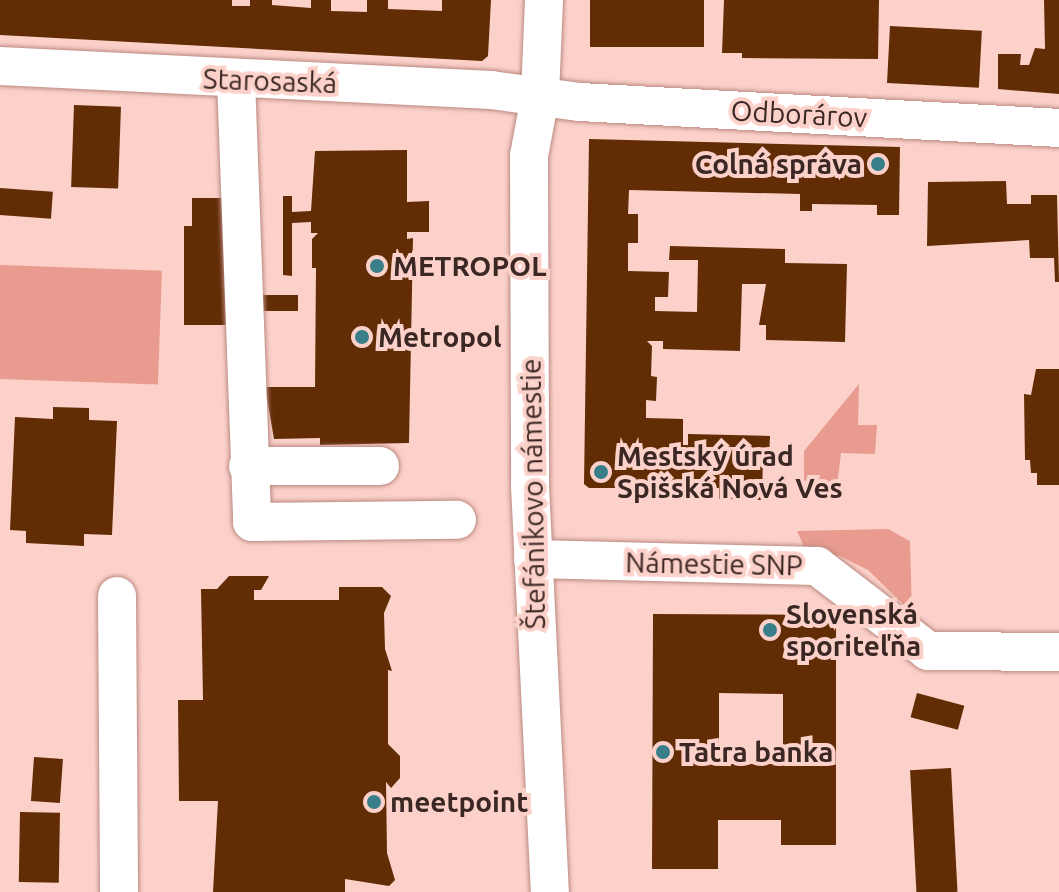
<!DOCTYPE html>
<html>
<head>
<meta charset="utf-8">
<style>
	body { margin:0 }
	#map { position:relative; width:1059px; height:892px; overflow:hidden; background:#fcd1ca; font-family:Ubuntu,sans-serif }
	div>[style] { position:absolute }
	[style*='--x'] { left:calc(var(--x)*1px); top:calc(var(--y)*1px); width:calc(var(--w)*1px); rotate:calc(var(--a)*1deg) }
	.green>* { inset:0; background:#e89b8e; transform-origin:0 0 }
	.building>* { inset:0; background:#622c05; transform-origin:0 0 }
	.roads { filter:drop-shadow(0 0 2px #ba8981) drop-shadow(0 0 2px #ba8981) }
	.minor>* { height:38px; margin:-19px; padding:0 19px; transform-origin:19px; border-radius:19px; background:#fff }
	.dots>* { width:22px; height:22px; translate:-50% -50%; box-sizing:border-box; border:4px solid #fcd1ca; border-radius:50% }
	span { translate:-50% -50%; white-space:nowrap; text-align:center; line-height:1.15; -webkit-text-stroke:8px #fcd1ca; paint-order:stroke }
	.street-label { font-size:28px; color:#3b2724 }
	.poi-label { font-size:28px; color:#3b2724; font-weight:700 }
	.right { translate:-100% -50%; text-align:right }
	.left { translate:0 -50%; text-align:left }
</style>
</head>
<body>
<div id="map">
	<div class="green">
		<i style="left:0;top:265px;width:162px;height:114px;rotate:2deg"></i>
		<i style="clip-path:polygon(859px 384px,858px 425px,877px 425px,875px 454px,841px 453px,837px 485px,804px 484px,804px 451px)"></i>
		<i style="clip-path:polygon(888px 529px,910px 541px,912px 613px,868px 570px,840px 556px,805px 549px,797px 531px)"></i>
	</div>
	<div class="building">
		<i style="clip-path:polygon(0 0,232px 0,232px 6px,250px 6px,250px 0,272px 0,272px 5px,311px 8px,311px 0,331px 0,331px 11px,367px 12px,367px 0,388px 0,388px 9px,442px 11px,442px 0,491px 0,488px 56px,482px 61px,0 35px)"></i>
		<i style="left:590px;top:0;width:114px;height:47px"></i>
		<i style="clip-path:polygon(724px 0,879px 0,878px 59px,742px 58px,742px 53px,722px 53px)"></i>
		<i style="clip-path:polygon(1044px 0,1059px 0,1059px 94px,998px 89px,998px 54px,1021px 54px,1020px 65px,1029px 65px,1035px 48px,1045px 49px)"></i>
		<i style="left:890px;top:26px;width:92px;height:57px;rotate:3deg"></i>
		<i style="left:74px;top:105px;width:47px;height:82px;rotate:2deg"></i>
		<i style="clip-path:polygon(589px 139px,900px 147px,899px 215px,877px 215px,877px 205px,812px 204px,812px 211px,800px 211px,800px 194px,629px 190px,628px 214px,638px 214px,638px 243px,628px 243px,628px 271px,669px 272px,668px 297px,655px 297px,655px 311px,697px 312px,698px 260px,669px 260px,670px 246px,785px 249px,785px 263px,847px 264px,845px 342px,766px 340px,766px 325px,759px 325px,766px 284px,742px 284px,740px 351px,663px 349px,663px 341px,647px 341px,652px 346px,651px 376px,657px 377px,656px 401px,646px 400px,646px 418px,683px 419px,683px 445px,688px 445px,688px 434px,770px 436px,769px 458px,763px 457px,762px 500px,719px 499px,719px 488px,589px 488px,584px 484px)"></i>
		<i style="clip-path:polygon(407px 150px,407px 202px,429px 201px,429px 232px,407px 232px,407px 239px,413px 238px,409px 443px,320px 445px,320px 438px,274px 439px,265px 387px,315px 387px,316px 268px,312px 268px,312px 239px,318px 233px,311px 233px,311px 222px,292px 223px,292px 276px,283px 275px,283px 196px,292px 196px,292px 212px,311px 211px,315px 151px)"></i>
		<i style="clip-path:polygon(1006px 181px,1007px 204px,1031px 204px,1031px 195px,1057px 195px,1059px 282px,1055px 282px,1054px 258px,1030px 258px,1029px 240px,927px 246px,928px 182px)"></i>
		<i style="left:0;top:188px;width:53px;height:27px;rotate:4deg"></i>
		<i style="clip-path:polygon(192px 198px,227px 198px,227px 295px,298px 295px,298px 311px,227px 311px,227px 325px,184px 325px,184px 226px,192px 226px)"></i>
		<i style="clip-path:polygon(1036px 369px,1059px 369px,1059px 485px,1037px 485px,1037px 473px,1031px 473px,1030px 460px,1025px 460px,1024px 394px,1031px 395px)"></i>
		<i style="clip-path:polygon(53px 407px,89px 408px,89px 420px,117px 421px,112px 535px,84px 534px,84px 546px,26px 543px,26px 531px,10px 530px,15px 417px,53px 419px)"></i>
		<i style="clip-path:polygon(229px 576px,269px 576px,261px 590px,254px 590px,254px 600px,339px 600px,339px 587px,382px 587px,391px 596px,384px 613px,385px 649px,392px 671px,388px 670px,388px 744px,400px 756px,400px 778px,391px 788px,386px 782px,387px 853px,395px 880px,389px 886px,345px 879px,345px 892px,213px 892px,218px 801px,179px 801px,178px 700px,203px 700px,201px 589px,217px 589px)"></i>
		<i style="clip-path:polygon(evenodd,653px 614px,836px 615px,836px 845px,781px 845px,781px 820px,718px 820px,718px 869px,652px 869px,653px 614px,719px 693px,783px 694px,783px 764px,719px 764px,719px 693px)"></i>
		<i style="left:917px;top:693px;width:49px;height:25px;rotate:15deg"></i>
		<i style="left:34px;top:757px;width:29px;height:44px;rotate:4deg"></i>
		<i style="left:951px;top:768px;width:124px;height:41px;rotate:87deg"></i>
		<i style="left:20px;top:812px;width:40px;height:70px;rotate:1deg"></i>
	</div>
	<div class="roads">
		<div class="minor">
			<i style="--x:544;--y:0;--w:97;--a:92.4"></i>
			<i style="--x:540;--y:97;--w:60;--a:100.6"></i>
			<i style="--x:529;--y:156;--w:330;--a:89.8"></i>
			<i style="--x:530;--y:486;--w:406;--a:87.2"></i>
			<i style="--x:0;--y:66;--w:492;--a:2.8"></i>
			<i style="--x:491;--y:90;--w:90;--a:7.7"></i>
			<i style="--x:580;--y:102;--w:480;--a:3.1"></i>
			<i style="--x:236;--y:79;--w:443;--a:87.9"></i>
			<i style="--x:252;--y:522;--w:205;--a:-0.6"></i>
			<i style="--x:248;--y:466;--w:132;--a:0"></i>
			<i style="--x:533;--y:559;--w:284;--a:1.4"></i>
			<i style="--x:817;--y:566;--w:140;--a:37.4"></i>
			<i style="--x:928;--y:651;--w:131;--a:0.4"></i>
			<i style="--x:117;--y:596;--w:296;--a:89.6"></i>
		</div>
	</div>
	<div class="dots">
		<i style="left:878px;top:164px;background:#397f8a"></i>
		<i style="left:377px;top:266px;background:#397f8a"></i>
		<i style="left:362px;top:337px;background:#397f8a"></i>
		<i style="left:601px;top:472px;background:#397f8a"></i>
		<i style="left:770px;top:630px;background:#397f8a"></i>
		<i style="left:663px;top:752px;background:#397f8a"></i>
		<i style="left:374px;top:802px;background:#397f8a"></i>
	</div>
	<div class="street-label">
		<span style="left:270px;top:81px;rotate:2deg">Starosaská</span>
		<span style="left:799px;top:114px;rotate:3deg">Odborárov</span>
		<span style="left:533px;top:494px;rotate:-91deg">Štefánikovo námestie</span>
		<span style="left:714px;top:564px;rotate:1deg">Námestie SNP</span>
	</div>
	<div class="poi-label">
		<span class="right" style="left:862px;top:164px">Colná správa</span>
		<span class="left" style="left:393px;top:266px">METROPOL</span>
		<span class="left" style="left:378px;top:337px">Metropol</span>
		<span class="left" style="left:617px;top:472px">Mestský úrad<br>Spišská Nová Ves</span>
		<span class="left" style="left:786px;top:630px">Slovenská<br>sporiteľňa</span>
		<span class="left" style="left:679px;top:752px">Tatra banka</span>
		<span class="left" style="left:390px;top:802px">meetpoint</span>
	</div>
</div>
</body>
</html>
